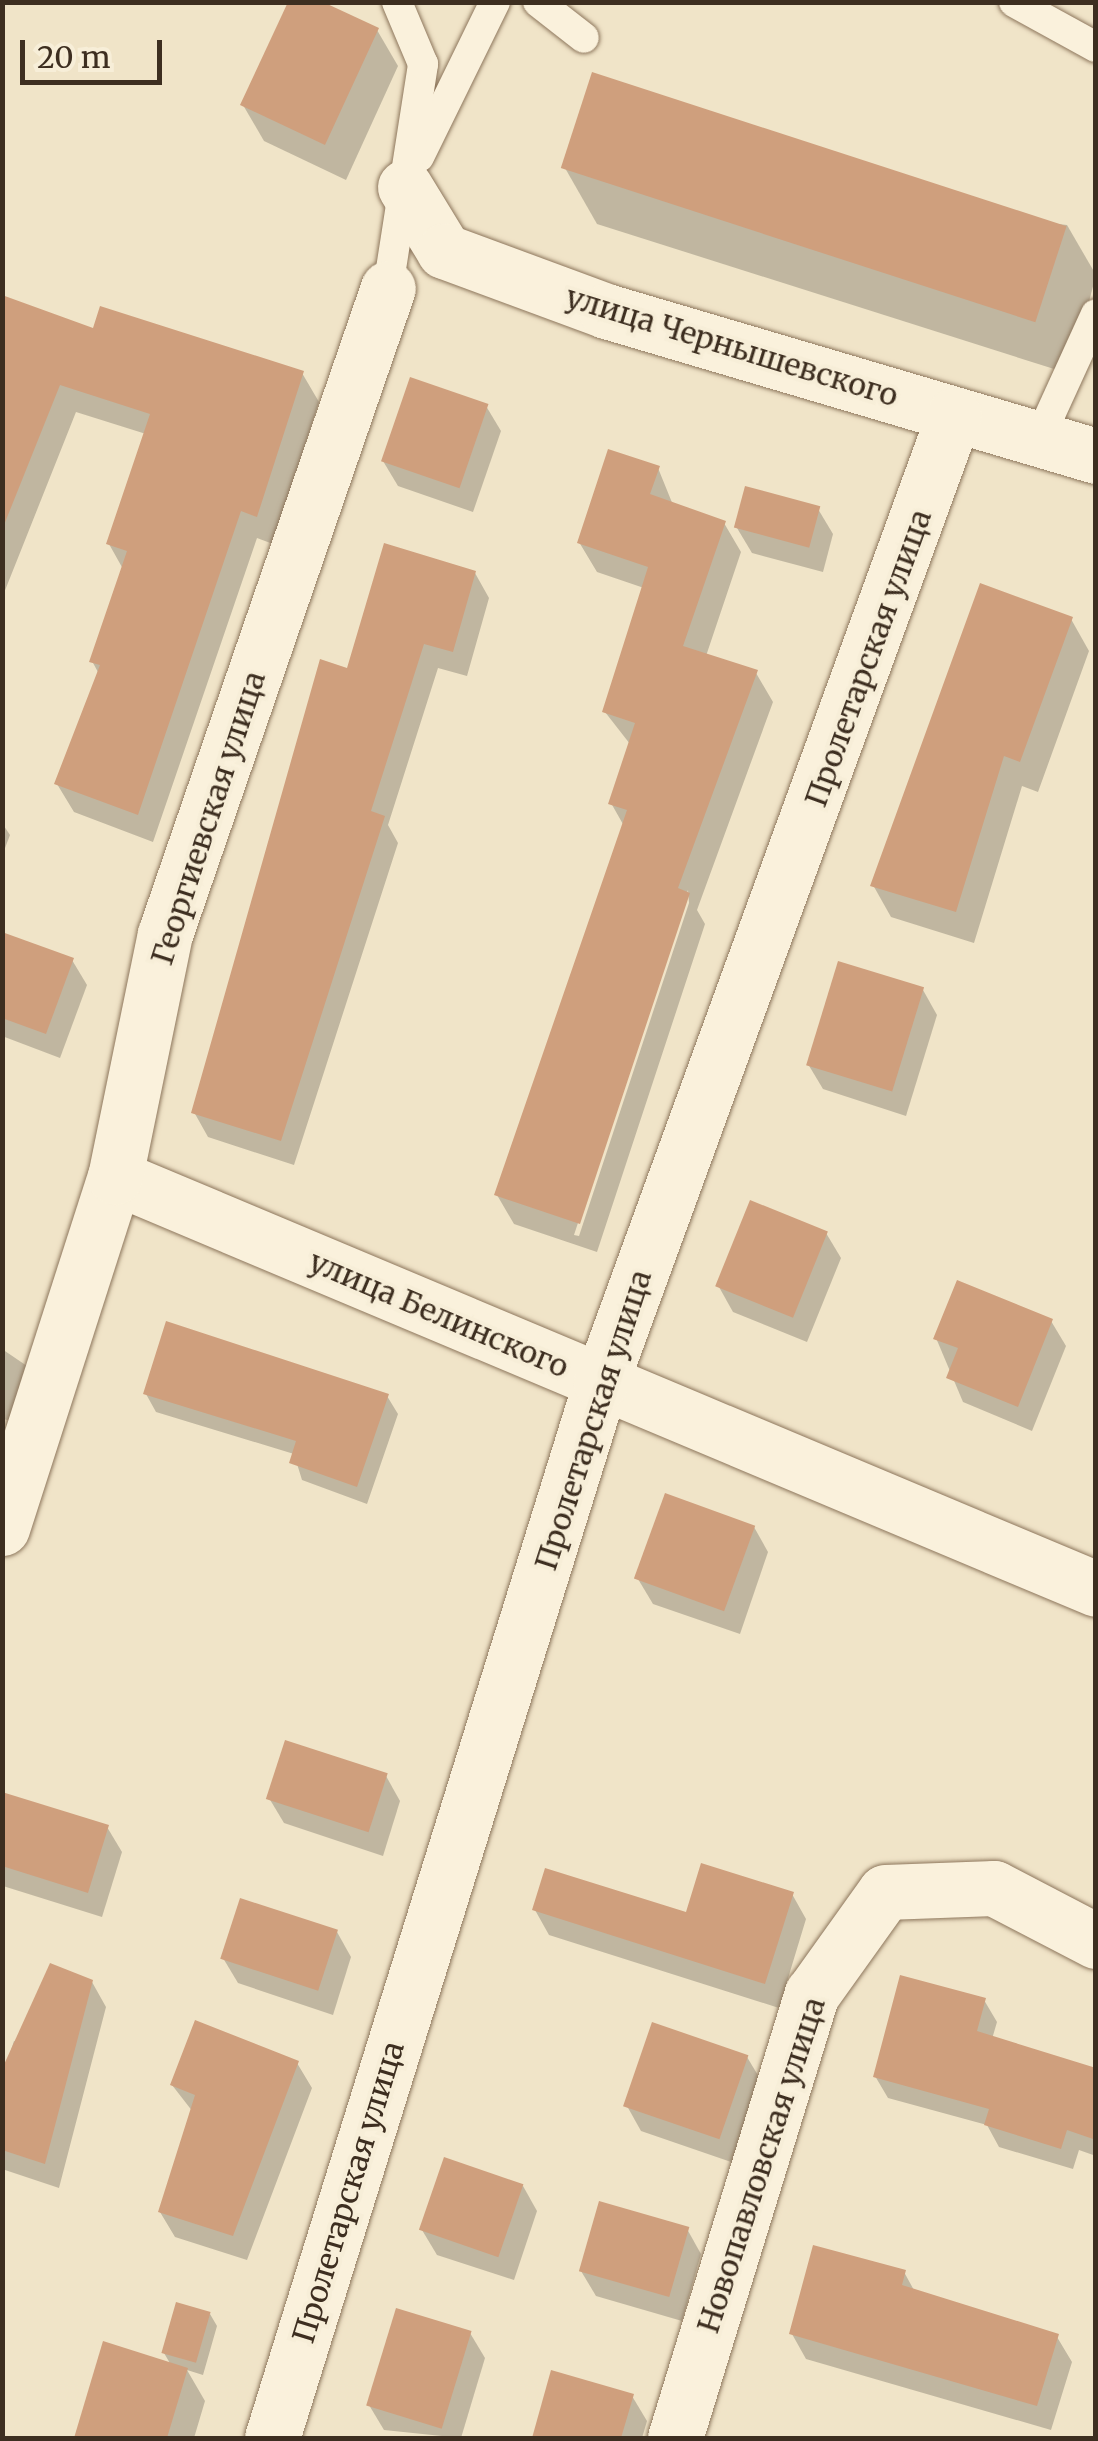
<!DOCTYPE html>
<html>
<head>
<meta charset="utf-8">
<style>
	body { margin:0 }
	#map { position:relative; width:1098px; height:2441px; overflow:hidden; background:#f0e4c8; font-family:Merriweather,serif }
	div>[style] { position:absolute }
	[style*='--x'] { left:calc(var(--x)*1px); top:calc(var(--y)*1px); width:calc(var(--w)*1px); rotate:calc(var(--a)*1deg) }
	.shadow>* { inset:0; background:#0003 }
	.building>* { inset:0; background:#cf9f7d; transform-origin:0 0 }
	.roads { filter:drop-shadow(0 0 2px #8d765c) drop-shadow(0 0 2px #8d765c) }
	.service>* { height:30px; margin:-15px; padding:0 15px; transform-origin:15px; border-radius:15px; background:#faf1dc }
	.minor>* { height:55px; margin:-27.5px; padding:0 27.5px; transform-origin:27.5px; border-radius:27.5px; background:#faf1dc }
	span { translate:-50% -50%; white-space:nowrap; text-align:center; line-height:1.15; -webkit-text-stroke:8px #f7eed8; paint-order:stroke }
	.street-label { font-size:30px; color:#3d2e20 }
	.frame { position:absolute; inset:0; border:5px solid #3d2e20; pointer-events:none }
	.scale { position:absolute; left:20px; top:40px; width:142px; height:45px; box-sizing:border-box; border:5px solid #3d2e20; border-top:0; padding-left:12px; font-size:30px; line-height:35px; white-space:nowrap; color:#3d2e20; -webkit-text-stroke:8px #f7eed8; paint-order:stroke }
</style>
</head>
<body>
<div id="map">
	<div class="shadow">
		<i style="clip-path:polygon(377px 30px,398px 66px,346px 180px,264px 141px,243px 105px)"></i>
		<i style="clip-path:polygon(565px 168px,1067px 225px,1096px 275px,1070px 374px,597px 224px)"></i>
		<i style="clip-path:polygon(2px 298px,94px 331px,302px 373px,319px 402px,273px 544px,257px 538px,153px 842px,74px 812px,57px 784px,99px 674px,92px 661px,123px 569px,109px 544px,146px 434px,76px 412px,2px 598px)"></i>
		<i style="clip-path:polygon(486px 406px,501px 431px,473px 512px,398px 486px,383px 461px)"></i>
		<i style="clip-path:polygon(evenodd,658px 468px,673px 505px,724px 523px,741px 552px,706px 656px,756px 673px,773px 702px,697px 910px,705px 924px,597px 1252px,514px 1224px,497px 1195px,624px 826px,611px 803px,630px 744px,605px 712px,644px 588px,597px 572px,579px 542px,658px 468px,688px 890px,689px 903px,579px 1236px,574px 1235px,688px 890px)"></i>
		<i style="clip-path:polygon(818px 509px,833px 534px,823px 572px,752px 553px,737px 528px)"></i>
		<i style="clip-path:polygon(475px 573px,489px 598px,467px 676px,438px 668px,388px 825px,398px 843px,294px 1165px,208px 1137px,194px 1112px,348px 671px)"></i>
		<i style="clip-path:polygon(1071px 619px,1089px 651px,1038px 792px,1022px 786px,974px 943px,891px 917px,873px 885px)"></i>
		<i style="clip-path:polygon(2px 823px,10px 835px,2px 856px)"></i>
		<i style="clip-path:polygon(2px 935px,72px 960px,87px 985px,60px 1058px,2px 1036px)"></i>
		<i style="clip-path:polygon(923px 990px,937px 1015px,906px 1116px,823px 1089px,808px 1064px)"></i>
		<i style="clip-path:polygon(826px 1233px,841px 1258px,807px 1342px,733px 1312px,719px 1287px)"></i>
		<i style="clip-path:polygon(1051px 1321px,1066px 1346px,1032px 1431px,963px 1402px,936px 1338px)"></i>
		<i style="clip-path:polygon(2px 1349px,27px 1366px,13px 1421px,2px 1419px)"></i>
		<i style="clip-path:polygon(146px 1394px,387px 1396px,398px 1414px,367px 1504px,302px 1480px,294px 1454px,156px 1412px)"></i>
		<i style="clip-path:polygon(754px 1527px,768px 1552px,740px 1634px,653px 1604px,638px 1579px)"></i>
		<i style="clip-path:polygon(386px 1776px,400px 1801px,383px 1856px,284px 1823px,269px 1798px)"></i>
		<i style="clip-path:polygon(2px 1817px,107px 1827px,122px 1852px,102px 1917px,3px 1886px)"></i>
		<i style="clip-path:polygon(792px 1894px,806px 1919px,779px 2008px,549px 1935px,535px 1910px,687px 1915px)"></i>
		<i style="clip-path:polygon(337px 1932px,351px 1957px,333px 2015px,238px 1983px,223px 1958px)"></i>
		<i style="clip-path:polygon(92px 1982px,106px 2007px,59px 2188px,2px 2169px,2px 2077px,14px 2041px,24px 2044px)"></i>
		<i style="clip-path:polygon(984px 2000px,997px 2022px,992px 2039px,1096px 2071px,1096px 2156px,1079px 2150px,1073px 2169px,999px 2147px,987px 2125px,888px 2098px,875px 2076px)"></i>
		<i style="clip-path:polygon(747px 2057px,762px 2082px,734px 2163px,641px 2131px,627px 2106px)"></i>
		<i style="clip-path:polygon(297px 2063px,312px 2088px,247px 2260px,175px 2237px,160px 2212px,193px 2112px,172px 2085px)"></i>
		<i style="clip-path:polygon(523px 2186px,537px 2211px,514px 2280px,437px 2255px,422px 2230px)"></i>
		<i style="clip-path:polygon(687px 2229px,701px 2254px,682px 2321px,596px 2296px,581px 2271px)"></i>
		<i style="clip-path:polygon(904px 2272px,915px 2292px,1057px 2337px,1072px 2362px,1051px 2430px,806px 2359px,792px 2334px)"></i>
		<i style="clip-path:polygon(210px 2314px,217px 2326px,203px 2375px,187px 2370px,205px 2401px,194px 2438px,76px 2438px,105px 2344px,171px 2365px,164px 2353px)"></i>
		<i style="clip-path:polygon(470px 2333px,485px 2358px,461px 2438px,384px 2430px,369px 2405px)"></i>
		<i style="clip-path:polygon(553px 2373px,632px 2396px,647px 2421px,642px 2438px,534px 2438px)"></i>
	</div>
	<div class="building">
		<i style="clip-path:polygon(288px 2px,323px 2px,379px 28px,325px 145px,240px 105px)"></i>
		<i style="left:592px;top:72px;width:499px;height:101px;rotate:18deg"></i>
		<i style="clip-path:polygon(2px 295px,93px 328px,100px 306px,304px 371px,257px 517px,241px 511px,138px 815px,54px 784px,100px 665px,89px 662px,127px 551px,106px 544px,150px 414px,60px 385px,2px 530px)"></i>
		<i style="left:410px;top:377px;width:83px;height:89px;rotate:19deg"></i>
		<i style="clip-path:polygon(608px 449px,660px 466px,650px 494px,726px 521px,683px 646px,758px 670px,678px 888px,690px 893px,580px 1224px,494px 1195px,627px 810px,608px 804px,635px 723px,602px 712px,648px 567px,577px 543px)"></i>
		<i style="left:745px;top:486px;width:78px;height:43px;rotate:15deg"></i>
		<i style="clip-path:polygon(384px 543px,476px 571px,453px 652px,424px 644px,371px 811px,385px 816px,281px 1141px,191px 1113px,320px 659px,347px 668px)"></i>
		<i style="clip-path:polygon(980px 583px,1073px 617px,1020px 762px,1004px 756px,956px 912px,870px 886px)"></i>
		<i style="clip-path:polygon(2px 932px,74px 958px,46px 1034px,2px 1018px)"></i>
		<i style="left:838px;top:961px;width:90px;height:109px;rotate:17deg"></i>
		<i style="left:750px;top:1200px;width:84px;height:93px;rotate:22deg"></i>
		<i style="clip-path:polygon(957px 1280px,1053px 1319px,1018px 1407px,946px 1378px,958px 1348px,933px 1339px)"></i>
		<i style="clip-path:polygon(166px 1321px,389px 1394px,357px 1487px,289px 1463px,296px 1441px,143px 1394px)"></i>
		<i style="left:665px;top:1493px;width:96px;height:91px;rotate:20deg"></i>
		<i style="left:285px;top:1740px;width:108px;height:62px;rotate:18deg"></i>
		<i style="clip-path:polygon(2px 1792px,109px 1825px,88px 1893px,2px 1866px)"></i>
		<i style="clip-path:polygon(701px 1863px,794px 1892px,765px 1984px,532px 1910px,545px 1868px,686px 1912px)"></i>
		<i style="left:240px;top:1898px;width:103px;height:64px;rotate:18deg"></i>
		<i style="clip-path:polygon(50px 1963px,93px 1980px,45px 2164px,2px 2150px,2px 2069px)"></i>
		<i style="clip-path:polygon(900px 1975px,986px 1998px,977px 2031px,1096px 2068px,1096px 2140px,1067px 2130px,1061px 2149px,984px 2125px,989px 2109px,873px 2077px)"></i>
		<i style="clip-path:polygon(195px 2020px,299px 2061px,233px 2236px,158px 2212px,195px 2095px,170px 2085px)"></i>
		<i style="left:652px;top:2022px;width:102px;height:89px;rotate:19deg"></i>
		<i style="left:444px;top:2157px;width:84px;height:77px;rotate:19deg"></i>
		<i style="left:599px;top:2201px;width:94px;height:73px;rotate:16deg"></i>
		<i style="clip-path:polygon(813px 2245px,906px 2270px,902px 2285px,1059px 2334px,1037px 2406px,789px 2334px)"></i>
		<i style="left:176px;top:2302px;width:36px;height:53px;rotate:16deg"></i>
		<i style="left:396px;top:2308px;width:79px;height:102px;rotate:17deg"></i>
		<i style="clip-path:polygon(103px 2341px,188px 2368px,167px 2438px,74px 2438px)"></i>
		<i style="clip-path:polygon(551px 2370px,634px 2394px,621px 2438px,532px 2438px)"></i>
	</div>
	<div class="roads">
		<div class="service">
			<i style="--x:538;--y:2;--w:58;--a:38"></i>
			<i style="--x:1014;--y:2;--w:94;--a:28.8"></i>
			<i style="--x:419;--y:157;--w:173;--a:-63.9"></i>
			<i style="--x:388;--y:288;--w:227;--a:-81.1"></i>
			<i style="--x:423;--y:64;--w:67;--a:-112.8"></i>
			<i style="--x:1039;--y:439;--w:137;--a:-65.5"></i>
		</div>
		<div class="minor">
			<i style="--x:405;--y:187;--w:75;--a:58.6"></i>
			<i style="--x:444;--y:251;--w:173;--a:20.3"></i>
			<i style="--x:606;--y:311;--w:511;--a:16.48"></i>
			<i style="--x:115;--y:1177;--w:1064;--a:22.78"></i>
			<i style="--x:2;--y:1528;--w:369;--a:-72.2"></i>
			<i style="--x:115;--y:1177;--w:248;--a:-78.4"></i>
			<i style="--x:165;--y:934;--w:683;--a:-70.96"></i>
			<i style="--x:272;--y:2438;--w:1106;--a:-72.7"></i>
			<i style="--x:601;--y:1382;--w:1029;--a:-69.95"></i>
			<i style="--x:675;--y:2438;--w:465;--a:-72.9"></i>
			<i style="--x:812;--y:1994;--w:125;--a:-54.4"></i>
			<i style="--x:885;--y:1892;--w:109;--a:-2.1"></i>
			<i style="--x:994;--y:1888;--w:115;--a:27.5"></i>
		</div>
	</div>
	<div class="street-label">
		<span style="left:732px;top:346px;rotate:17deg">улица Чернышевского</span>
		<span style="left:868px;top:658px;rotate:-70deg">Пролетарская улица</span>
		<span style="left:208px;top:818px;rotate:-72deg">Георгиевская улица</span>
		<span style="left:439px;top:1314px;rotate:23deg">улица Белинского</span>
		<span style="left:593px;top:1420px;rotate:-72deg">Пролетарская улица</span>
		<span style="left:761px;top:2165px;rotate:-72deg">Новопавловская улица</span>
		<span style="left:348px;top:2192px;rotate:-73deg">Пролетарская улица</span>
	</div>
	<div class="frame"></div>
	<div class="scale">20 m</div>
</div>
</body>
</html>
